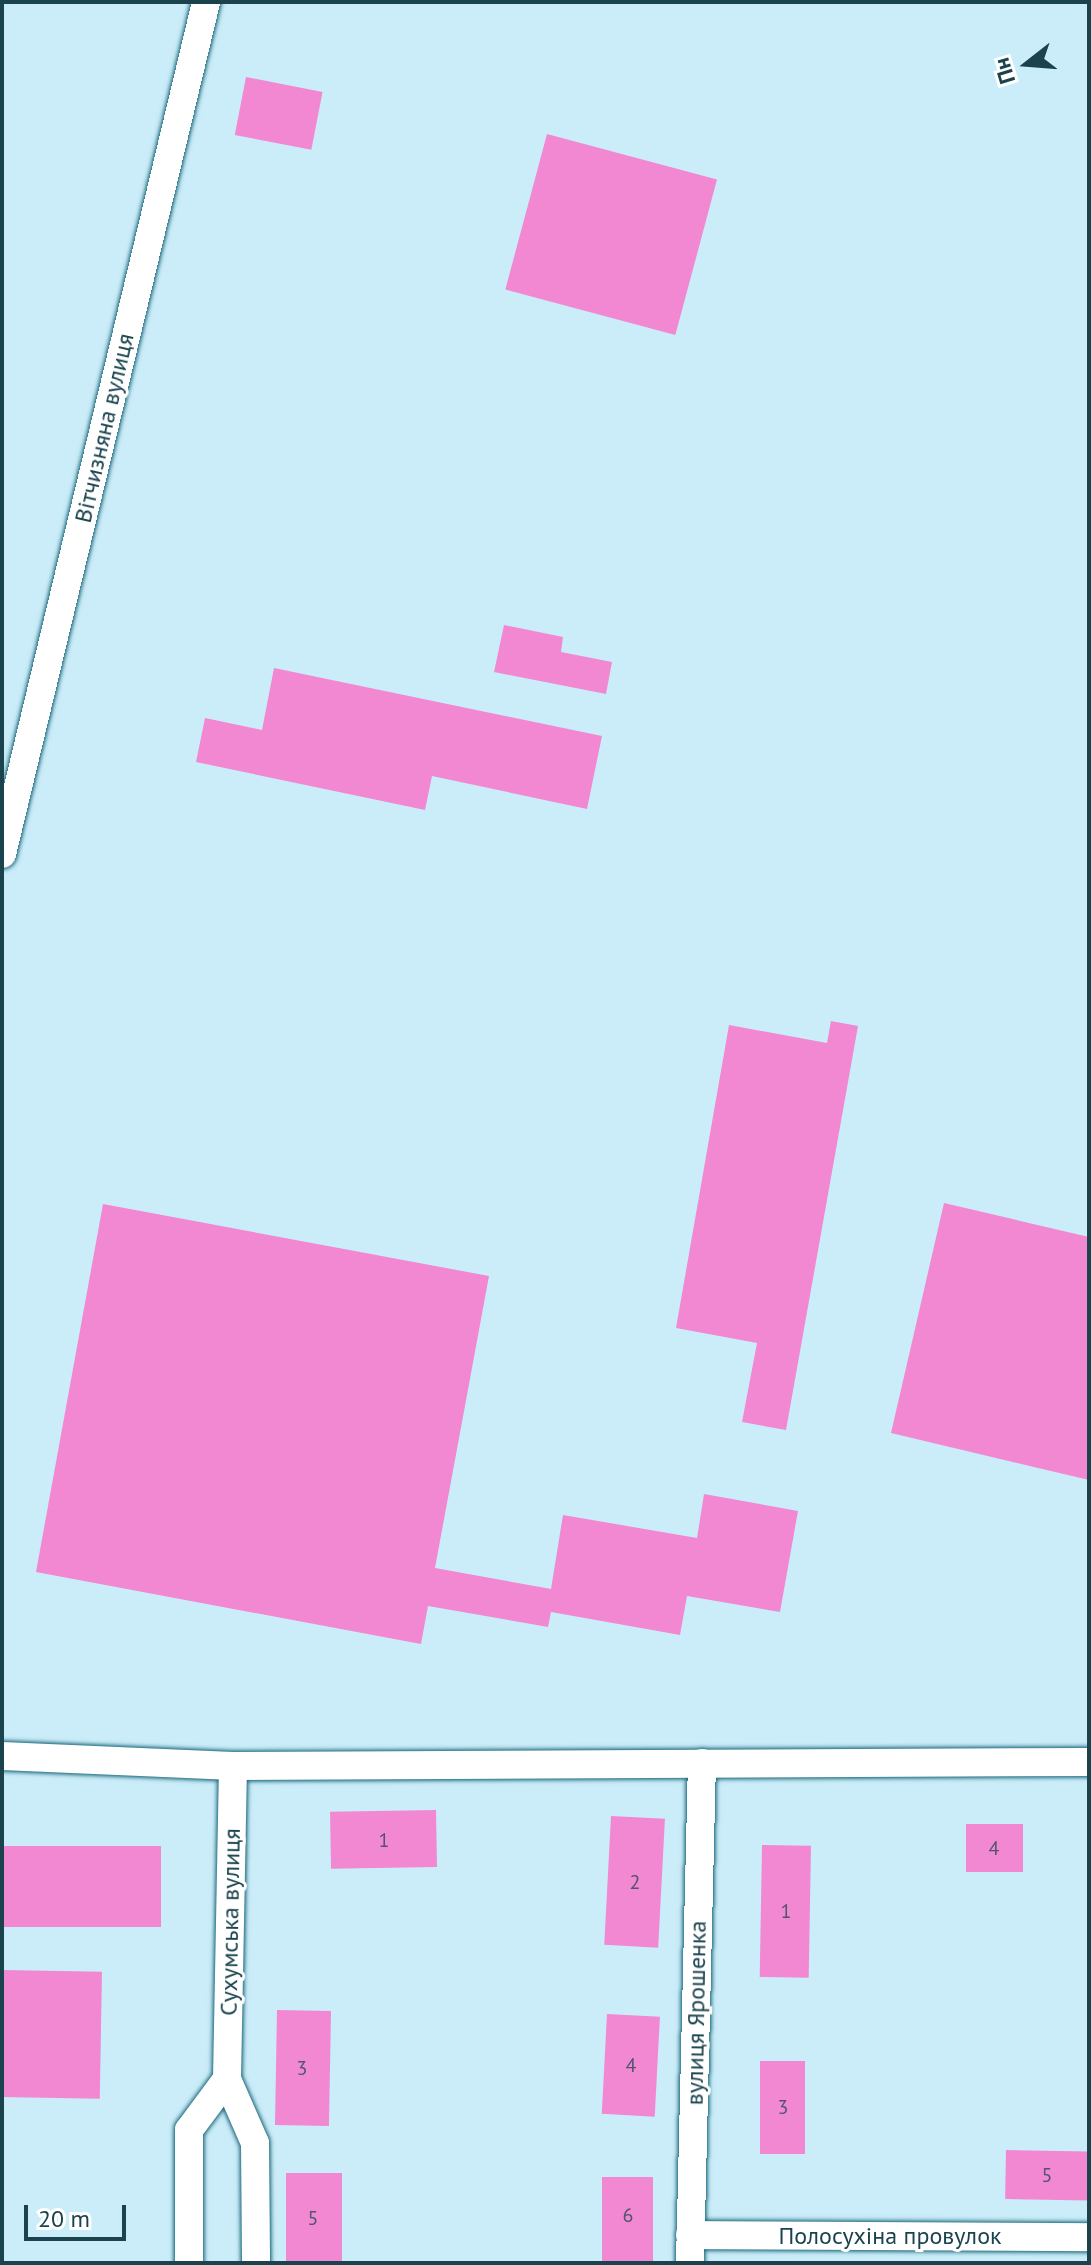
<!DOCTYPE html>
<html>
<head>
<meta charset="utf-8">
<style>
	body { margin:0 }
	#map { position:relative; width:1091px; height:2265px; overflow:hidden; background:#cbedf9; font-family:"PT Sans",sans-serif }
	div>[style] { position:absolute }
	[style*='--x'] { left:calc(var(--x)*1px); top:calc(var(--y)*1px); width:calc(var(--w)*1px); rotate:calc(var(--a)*1deg) }
	.building>* { inset:0; background:#f288d2; transform-origin:0 0 }
	.roads { filter:drop-shadow(0 0 2px #19677b) drop-shadow(0 0 2px #19677b) }
	.street>* { height:28px; margin:-14px; padding:0 14px; transform-origin:14px; border-radius:14px; background:#fff }
	span { translate:-50% -50%; white-space:nowrap; text-align:center; line-height:1.15; -webkit-text-stroke:6px #fff; paint-order:stroke }
	.number-label { font-size:20px; color:#51546f }
	.number-label span { -webkit-text-stroke-width:0 }
	.street-label { font-size:24px; color:#1b434e }
	.frame { position:absolute; inset:0; border:4px solid #1b434e; pointer-events:none }
	.north { position:absolute; left:987px; top:24px; width:80px; height:80px; -webkit-text-stroke:6px #fff; paint-order:stroke; rotate:253deg; font-size:22px; font-weight:700; line-height:32px; text-align:center; color:#1b434e }
	.north::after { content:''; display:block; margin:auto; width:28px; height:36px; background:#1b434e; clip-path:polygon(50% 0,100% 100%,50% 72%,0 100%) }
	.scale { position:absolute; left:24px; top:2205px; width:102px; height:36px; box-sizing:border-box; border:4px solid #1b434e; border-top:0; padding-left:10px; font-size:24px; line-height:28px; white-space:nowrap; color:#1b434e; -webkit-text-stroke:6px #fff; paint-order:stroke }
</style>
</head>
<body>
<div id="map">
	<div class="building">
		<i style="left:246px;top:77px;width:78px;height:59px;rotate:11deg"></i>
		<i style="left:547px;top:134px;width:176px;height:161px;rotate:15deg"></i>
		<i style="clip-path:polygon(504px 625px,563px 637px,561px 652px,612px 662px,606px 694px,494px 672px)"></i>
		<i style="clip-path:polygon(274px 668px,602px 736px,587px 809px,432px 776px,425px 810px,196px 762px,205px 718px,262px 730px)"></i>
		<i style="clip-path:polygon(831px 1021px,858px 1026px,786px 1430px,742px 1422px,757px 1343px,676px 1328px,729px 1025px,827px 1043px)"></i>
		<i style="clip-path:polygon(944px 1203px,1089px 1237px,1089px 1480px,891px 1433px)"></i>
		<i style="clip-path:polygon(103px 1204px,489px 1276px,435px 1568px,551px 1589px,563px 1515px,697px 1538px,704px 1494px,798px 1511px,780px 1612px,687px 1596px,680px 1635px,551px 1612px,548px 1627px,428px 1606px,421px 1644px,36px 1572px)"></i>
		<i style="left:436px;top:1810px;width:57px;height:106px;rotate:89deg"></i>
		<i style="left:611px;top:1816px;width:54px;height:129px;rotate:3deg"></i>
		<i style="left:1023px;top:1824px;width:48px;height:57px;rotate:90deg"></i>
		<i style="left:762px;top:1845px;width:49px;height:132px;rotate:1deg"></i>
		<i style="left:161px;top:1846px;width:81px;height:157px;rotate:90deg"></i>
		<i style="left:2px;top:1970px;width:100px;height:127px;rotate:1deg"></i>
		<i style="left:277px;top:2010px;width:54px;height:115px;rotate:1deg"></i>
		<i style="left:607px;top:2014px;width:53px;height:100px;rotate:3deg"></i>
		<i style="left:760px;top:2061px;width:45px;height:93px"></i>
		<i style="left:1006px;top:2150px;width:83px;height:49px;rotate:1deg"></i>
		<i style="left:286px;top:2173px;width:56px;height:90px"></i>
		<i style="left:602px;top:2177px;width:51px;height:86px"></i>
	</div>
	<div class="roads">
		<div class="street">
			<i style="--x:2;--y:854;--w:876;--a:-76.53"></i>
			<i style="--x:2;--y:1756;--w:231;--a:2.5"></i>
			<i style="--x:233;--y:1766;--w:856;--a:-0.27"></i>
			<i style="--x:233;--y:1766;--w:313;--a:91.1"></i>
			<i style="--x:227;--y:2079;--w:70;--a:66.4"></i>
			<i style="--x:255;--y:2143;--w:120;--a:89.5"></i>
			<i style="--x:690;--y:2235;--w:399;--a:0.3"></i>
			<i style="--x:189;--y:2263;--w:133;--a:-90"></i>
			<i style="--x:189;--y:2130;--w:64;--a:-53.3"></i>
			<i style="--x:690;--y:2263;--w:500;--a:-88.63"></i>
		</div>
	</div>
	<div class="number-label">
		<span style="left:384px;top:1840px">1</span>
		<span style="left:994px;top:1848px">4</span>
		<span style="left:635px;top:1882px">2</span>
		<span style="left:786px;top:1911px">1</span>
		<span style="left:631px;top:2065px">4</span>
		<span style="left:302px;top:2068px">3</span>
		<span style="left:783px;top:2107px">3</span>
		<span style="left:1047px;top:2175px">5</span>
		<span style="left:628px;top:2215px">6</span>
		<span style="left:313px;top:2218px">5</span>
	</div>
	<div class="street-label">
		<span style="left:104px;top:428px;rotate:-77deg">Вітчизняна вулиця</span>
		<span style="left:230px;top:1922px;rotate:-89deg">Сухумська вулиця</span>
		<span style="left:696px;top:2013px;rotate:-89deg">вулиця Ярошенка</span>
		<span style="left:890px;top:2236px">Полосухіна провулок</span>
	</div>
	<div class="frame"></div>
	<div class="north">Пн</div>
	<div class="scale">20 m</div>
</div>
</body>
</html>
